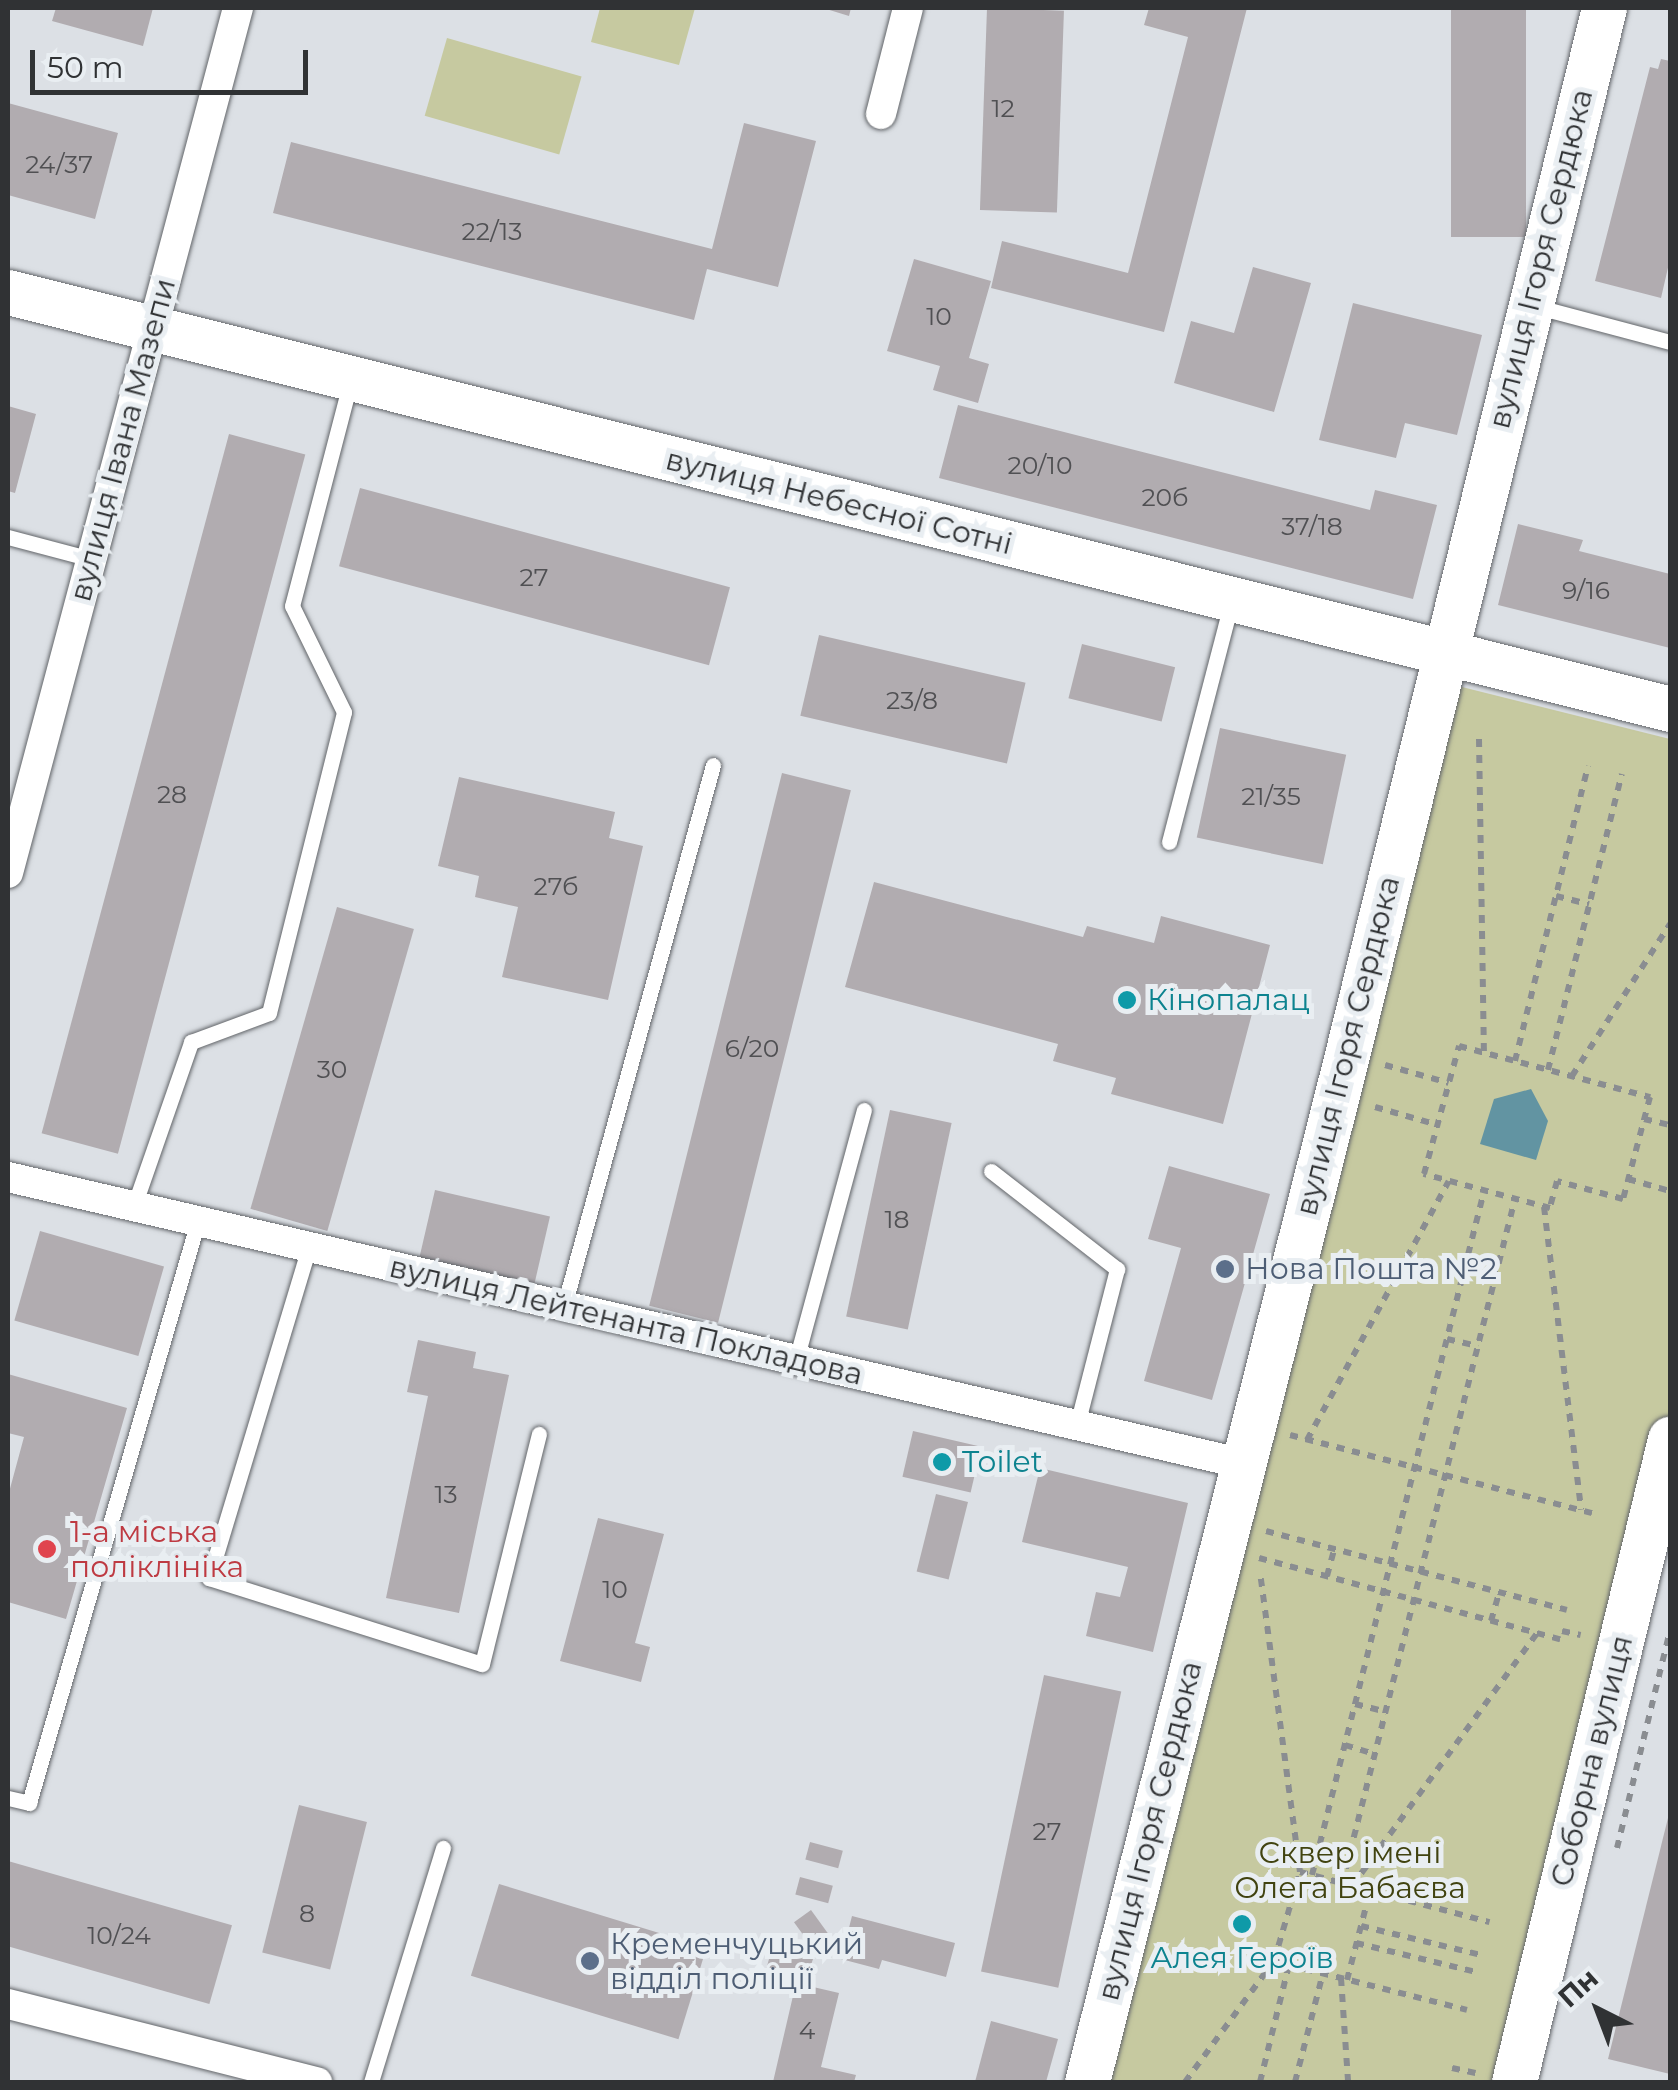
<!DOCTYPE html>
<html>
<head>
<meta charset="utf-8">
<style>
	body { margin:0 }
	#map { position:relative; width:1678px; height:2090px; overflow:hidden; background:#dce0e5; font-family:Montserrat,sans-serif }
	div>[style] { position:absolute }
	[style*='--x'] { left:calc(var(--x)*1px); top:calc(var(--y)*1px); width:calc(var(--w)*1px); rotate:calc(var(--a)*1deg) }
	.green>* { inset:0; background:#c6c9a0; transform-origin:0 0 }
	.water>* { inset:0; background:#6294a2 }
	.building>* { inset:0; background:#b1acb0; transform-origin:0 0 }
	.path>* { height:6px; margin-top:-3px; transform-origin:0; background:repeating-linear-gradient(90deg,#8a8d91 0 8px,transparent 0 16px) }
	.roads { filter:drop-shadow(0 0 2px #626569) drop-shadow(0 0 2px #626569) }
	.lane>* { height:15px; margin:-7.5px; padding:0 7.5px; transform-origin:7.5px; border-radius:7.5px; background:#fff }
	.street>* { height:30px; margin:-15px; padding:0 15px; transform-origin:15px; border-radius:15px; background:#fff }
	.secondary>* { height:45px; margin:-22.5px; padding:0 22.5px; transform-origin:22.5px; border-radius:22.5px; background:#fff }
	.dots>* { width:28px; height:28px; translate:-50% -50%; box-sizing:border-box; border:5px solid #e9eef2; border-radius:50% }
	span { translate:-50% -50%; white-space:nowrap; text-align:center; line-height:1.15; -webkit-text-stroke:10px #e9eef2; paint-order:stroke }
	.number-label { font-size:25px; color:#505053 }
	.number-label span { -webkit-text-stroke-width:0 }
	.street-label { font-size:30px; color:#303234 }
	.culture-label { font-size:30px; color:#0d838f }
	.left { translate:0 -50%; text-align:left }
	.service-label { font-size:30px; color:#4e5e75 }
	.health-label { font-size:30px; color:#be3a42 }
	.park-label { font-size:30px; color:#414310 }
	.frame { position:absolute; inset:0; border:10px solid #303234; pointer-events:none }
	.north { position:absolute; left:1548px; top:1960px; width:100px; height:100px; -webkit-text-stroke:8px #e9eef2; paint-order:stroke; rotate:318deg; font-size:28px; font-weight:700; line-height:40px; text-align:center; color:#303234 }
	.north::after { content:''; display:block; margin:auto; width:35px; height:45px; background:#303234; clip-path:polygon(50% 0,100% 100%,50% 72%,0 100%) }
	.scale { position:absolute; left:30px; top:50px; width:278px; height:45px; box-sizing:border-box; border:5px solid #303234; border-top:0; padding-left:12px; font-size:30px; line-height:35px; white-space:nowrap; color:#303234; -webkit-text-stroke:8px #e9eef2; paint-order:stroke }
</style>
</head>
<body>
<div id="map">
	<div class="green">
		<i style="clip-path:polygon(600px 8px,695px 8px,679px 65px,591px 42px)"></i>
		<i style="left:447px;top:38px;width:140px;height:81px;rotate:16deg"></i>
		<i style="clip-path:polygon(1438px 681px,1670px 739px,1670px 1419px,1507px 2082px,1086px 2082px)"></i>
	</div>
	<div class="water">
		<i style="clip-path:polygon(1531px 1089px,1548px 1121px,1536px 1160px,1480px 1144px,1494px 1099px)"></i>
	</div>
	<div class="building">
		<i style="clip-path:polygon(56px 8px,153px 8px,143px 46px,52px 21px)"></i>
		<i style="clip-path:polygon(823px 8px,851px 8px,849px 16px)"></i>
		<i style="left:987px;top:8px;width:77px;height:202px;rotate:2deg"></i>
		<i style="clip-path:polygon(1149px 8px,1247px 8px,1164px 332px,991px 288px,1002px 241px,1128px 273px,1188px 37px,1144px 25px)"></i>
		<i style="left:1451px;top:8px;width:75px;height:229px"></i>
		<i style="clip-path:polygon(1661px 59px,1670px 61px,1670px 259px,1661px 298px,1595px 281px,1650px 67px,1658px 69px)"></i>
		<i style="clip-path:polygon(8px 103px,118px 133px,95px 219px,8px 195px)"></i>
		<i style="clip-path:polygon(744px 123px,816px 141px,778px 287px,707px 269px,694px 320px,273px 213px,291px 142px,712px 249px)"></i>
		<i style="clip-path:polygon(914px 259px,991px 281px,969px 358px,989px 364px,978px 403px,933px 390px,940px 366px,887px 351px)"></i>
		<i style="clip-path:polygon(1253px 267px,1311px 283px,1274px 412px,1174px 383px,1191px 321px,1234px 333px)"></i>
		<i style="clip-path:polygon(1353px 303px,1482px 335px,1457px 435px,1405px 423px,1396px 458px,1319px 440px)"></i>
		<i style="clip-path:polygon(958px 405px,1370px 510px,1375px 490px,1437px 505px,1413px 599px,939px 478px)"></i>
		<i style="clip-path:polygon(8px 406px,36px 414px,15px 493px,8px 491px)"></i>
		<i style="left:229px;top:434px;width:79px;height:724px;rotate:15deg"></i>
		<i style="left:360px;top:488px;width:383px;height:81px;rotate:15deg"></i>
		<i style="clip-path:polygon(1518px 524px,1583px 540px,1579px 551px,1670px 574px,1670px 648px,1498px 605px)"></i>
		<i style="left:819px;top:635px;width:212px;height:83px;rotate:13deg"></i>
		<i style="left:1082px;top:644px;width:96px;height:56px;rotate:14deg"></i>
		<i style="left:1220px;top:728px;width:129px;height:112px;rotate:12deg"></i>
		<i style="left:782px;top:773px;width:71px;height:549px;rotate:14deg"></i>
		<i style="clip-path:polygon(459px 777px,615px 812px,609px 838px,643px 846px,608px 1000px,502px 977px,518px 907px,475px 897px,479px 876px,438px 866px)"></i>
		<i style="clip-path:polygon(874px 882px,1083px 937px,1087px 926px,1154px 943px,1161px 916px,1270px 945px,1223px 1124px,1111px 1094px,1116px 1078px,1053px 1061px,1058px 1044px,845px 987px)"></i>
		<i style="left:337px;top:907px;width:80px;height:314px;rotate:16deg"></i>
		<i style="left:890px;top:1110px;width:63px;height:211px;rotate:12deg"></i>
		<i style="clip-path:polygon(1169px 1166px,1270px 1194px,1212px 1400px,1144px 1381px,1181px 1248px,1148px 1239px)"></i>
		<i style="left:435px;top:1190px;width:118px;height:71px;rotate:13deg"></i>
		<i style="left:40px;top:1231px;width:129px;height:93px;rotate:16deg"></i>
		<i style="clip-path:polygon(418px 1340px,476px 1352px,473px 1368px,509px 1375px,459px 1613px,386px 1598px,428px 1396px,407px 1392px)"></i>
		<i style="clip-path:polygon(8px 1374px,127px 1408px,66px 1619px,8px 1602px,8px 1496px,24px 1437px,8px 1433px)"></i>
		<i style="left:913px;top:1431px;width:70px;height:47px;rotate:13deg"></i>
		<i style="clip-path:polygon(1040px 1468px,1188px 1503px,1153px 1652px,1086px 1636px,1096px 1592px,1120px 1597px,1128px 1567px,1022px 1542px)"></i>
		<i style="left:936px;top:1494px;width:33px;height:80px;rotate:14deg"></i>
		<i style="clip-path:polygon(598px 1518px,664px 1534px,635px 1643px,650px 1647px,641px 1682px,560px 1661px)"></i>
		<i style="left:1044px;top:1675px;width:79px;height:303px;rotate:12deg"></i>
		<i style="left:299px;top:1805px;width:70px;height:152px;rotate:14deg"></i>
		<i style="clip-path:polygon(1669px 1814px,1670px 1814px,1670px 2074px,1608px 2059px)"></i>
		<i style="left:810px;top:1842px;width:34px;height:18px;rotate:15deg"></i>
		<i style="left:8px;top:1861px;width:233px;height:82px;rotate:16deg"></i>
		<i style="left:800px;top:1877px;width:34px;height:18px;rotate:15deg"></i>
		<i style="left:499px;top:1884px;width:217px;height:96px;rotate:17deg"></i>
		<i style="left:811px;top:1910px;width:37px;height:21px;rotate:54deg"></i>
		<i style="clip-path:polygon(852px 1916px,955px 1943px,946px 1977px,882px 1960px,879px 1969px,841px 1959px)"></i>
		<i style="clip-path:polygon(774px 1941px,815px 1953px,808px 1974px,793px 1970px,789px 1984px,764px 1977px)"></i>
		<i style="clip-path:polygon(796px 1983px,839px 1993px,821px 2067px,856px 2075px,854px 2082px,773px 2082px)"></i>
		<i style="clip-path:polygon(991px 2021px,1058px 2039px,1046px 2082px,975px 2082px)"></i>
	</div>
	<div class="path">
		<i style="--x:1479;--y:739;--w:314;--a:89.1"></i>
		<i style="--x:1556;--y:896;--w:34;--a:14"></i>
		<i style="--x:1459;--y:1046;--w:198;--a:15"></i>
		<i style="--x:1650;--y:1097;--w:106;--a:104.8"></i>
		<i style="--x:1623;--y:1199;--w:68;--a:-164.7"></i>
		<i style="--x:1557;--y:1181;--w:28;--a:105"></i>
		<i style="--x:1550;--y:1208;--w:131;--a:-164.9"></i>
		<i style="--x:1424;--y:1174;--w:133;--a:-74.7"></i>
		<i style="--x:1515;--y:1061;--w:304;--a:-76.1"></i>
		<i style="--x:1385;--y:1065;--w:66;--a:15.7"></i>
		<i style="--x:1548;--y:1070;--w:305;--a:-76"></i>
		<i style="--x:1572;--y:1076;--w:181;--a:-57.2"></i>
		<i style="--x:1375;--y:1107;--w:66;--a:15.9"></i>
		<i style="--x:1644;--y:1119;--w:27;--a:13"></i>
		<i style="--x:1628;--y:1179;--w:44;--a:15.9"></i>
		<i style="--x:1544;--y:1207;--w:305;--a:83"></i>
		<i style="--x:1447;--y:1339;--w:32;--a:13"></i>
		<i style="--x:1290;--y:1435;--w:312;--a:14.5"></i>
		<i style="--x:1307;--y:1440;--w:295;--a:-61.3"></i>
		<i style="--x:1266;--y:1531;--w:311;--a:14.7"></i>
		<i style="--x:1259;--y:1558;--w:312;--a:15.1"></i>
		<i style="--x:1327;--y:1576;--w:28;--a:-75"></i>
		<i style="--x:1491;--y:1621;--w:29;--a:-74"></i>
		<i style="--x:1562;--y:1631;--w:19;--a:12"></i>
		<i style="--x:1355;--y:1704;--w:32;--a:14"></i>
		<i style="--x:1345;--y:1745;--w:31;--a:17"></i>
		<i style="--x:1617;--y:1848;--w:223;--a:-76.3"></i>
		<i style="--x:1300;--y:1872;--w:196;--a:14.8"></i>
		<i style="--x:1312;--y:1875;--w:705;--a:-75.88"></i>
		<i style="--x:1342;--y:1884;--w:707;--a:-75.83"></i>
		<i style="--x:1352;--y:1886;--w:313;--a:-53.8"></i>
		<i style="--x:1361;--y:1926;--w:123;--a:13.6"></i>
		<i style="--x:1356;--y:1943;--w:123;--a:13.6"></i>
		<i style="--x:1274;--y:1961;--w:199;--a:14.2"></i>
		<i style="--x:1341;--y:1978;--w:104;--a:86.1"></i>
		<i style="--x:1347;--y:1980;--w:92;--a:-75.5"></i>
		<i style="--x:1452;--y:2068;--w:24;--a:12"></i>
		<i style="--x:1185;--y:2082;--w:150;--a:-53.7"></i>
		<i style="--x:1274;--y:1961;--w:93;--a:-73.7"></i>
		<i style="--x:1300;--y:1872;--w:301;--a:-97.6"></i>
		<i style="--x:1260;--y:2082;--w:121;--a:-76.1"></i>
		<i style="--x:1295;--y:2082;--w:113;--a:-75.6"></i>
	</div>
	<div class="roads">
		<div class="lane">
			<i style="--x:1534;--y:306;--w:141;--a:14.8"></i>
			<i style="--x:8;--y:537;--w:86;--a:14.8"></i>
			<i style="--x:1169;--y:842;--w:246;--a:-75.4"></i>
			<i style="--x:991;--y:1171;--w:160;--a:37.9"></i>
			<i style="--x:1117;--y:1269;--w:161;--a:104.4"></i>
			<i style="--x:134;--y:1206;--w:174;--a:-70.8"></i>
			<i style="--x:191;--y:1042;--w:83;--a:-20.4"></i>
			<i style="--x:269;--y:1013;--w:310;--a:-76"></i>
			<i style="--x:344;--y:712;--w:118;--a:-116.1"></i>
			<i style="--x:292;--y:606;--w:229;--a:-75.4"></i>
			<i style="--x:309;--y:1247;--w:346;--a:106.8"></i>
			<i style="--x:209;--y:1578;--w:286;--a:17.5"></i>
			<i style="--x:482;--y:1664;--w:237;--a:-76.1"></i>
			<i style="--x:564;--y:1306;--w:561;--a:-74.6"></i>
			<i style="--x:796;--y:1360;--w:259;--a:-74.8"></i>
			<i style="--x:8;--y:1798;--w:22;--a:13"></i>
			<i style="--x:29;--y:1803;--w:606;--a:-73.81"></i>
			<i style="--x:371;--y:2082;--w:245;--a:-72.9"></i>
		</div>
		<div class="street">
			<i style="--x:881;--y:114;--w:109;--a:-75.7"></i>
			<i style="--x:8;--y:873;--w:895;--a:-75.11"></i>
			<i style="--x:8;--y:1177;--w:1269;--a:13.07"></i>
			<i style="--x:8;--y:2004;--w:319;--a:14.2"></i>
		</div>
		<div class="secondary">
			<i style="--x:8;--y:292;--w:1714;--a:14.08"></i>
			<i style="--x:1087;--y:2082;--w:1059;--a:-75.79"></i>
			<i style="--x:1347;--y:1055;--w:1078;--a:-76.21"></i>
			<i style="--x:1514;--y:2082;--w:662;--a:-76.36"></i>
		</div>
	</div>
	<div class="dots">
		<i style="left:1127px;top:1000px;background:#0f9aa8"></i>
		<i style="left:1225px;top:1269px;background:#5c6f8a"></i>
		<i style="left:942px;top:1462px;background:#0f9aa8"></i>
		<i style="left:47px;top:1549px;background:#e0444e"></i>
		<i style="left:1242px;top:1924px;background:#0f9aa8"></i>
		<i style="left:590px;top:1961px;background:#5c6f8a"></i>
	</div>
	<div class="number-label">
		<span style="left:1003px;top:108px">12</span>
		<span style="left:59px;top:164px">24/37</span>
		<span style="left:492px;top:231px">22/13</span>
		<span style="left:939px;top:316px">10</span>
		<span style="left:1040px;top:465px">20/10</span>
		<span style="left:1165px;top:497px">20б</span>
		<span style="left:1312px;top:526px">37/18</span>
		<span style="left:534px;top:577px">27</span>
		<span style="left:1586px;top:590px">9/16</span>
		<span style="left:912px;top:700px">23/8</span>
		<span style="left:172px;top:794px">28</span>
		<span style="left:1271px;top:796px">21/35</span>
		<span style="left:556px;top:886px">27б</span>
		<span style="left:752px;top:1048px">6/20</span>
		<span style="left:332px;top:1069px">30</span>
		<span style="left:897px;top:1219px">18</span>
		<span style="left:446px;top:1494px">13</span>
		<span style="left:615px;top:1589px">10</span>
		<span style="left:1047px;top:1831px">27</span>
		<span style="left:307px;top:1913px">8</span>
		<span style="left:119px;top:1935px">10/24</span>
		<span style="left:807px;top:2030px">4</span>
	</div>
	<div class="street-label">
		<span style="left:1541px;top:259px;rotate:-76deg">вулиця Ігоря Сердюка</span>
		<span style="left:123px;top:440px;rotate:-75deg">вулиця Івана Мазепи</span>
		<span style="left:839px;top:502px;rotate:14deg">вулиця Небесної Сотні</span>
		<span style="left:1348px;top:1046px;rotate:-76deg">вулиця Ігоря Сердюка</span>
		<span style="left:626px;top:1321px;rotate:13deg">вулиця Лейтенанта Покладова</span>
		<span style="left:1592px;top:1761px;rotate:-76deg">Соборна вулиця</span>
		<span style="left:1150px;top:1831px;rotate:-76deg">вулиця Ігоря Сердюка</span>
	</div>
	<div class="culture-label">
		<span class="left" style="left:1147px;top:1000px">Кінопалац</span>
		<span class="left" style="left:962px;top:1462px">Toilet</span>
		<span style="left:1242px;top:1958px">Алея Героїв</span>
	</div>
	<div class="service-label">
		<span class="left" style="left:1245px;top:1269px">Нова Пошта №2</span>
		<span class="left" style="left:610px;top:1961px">Кременчуцький<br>відділ поліції</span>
	</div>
	<div class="health-label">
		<span class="left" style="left:70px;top:1549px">1-а міська<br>поліклініка</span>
	</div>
	<div class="park-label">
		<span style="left:1350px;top:1870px">Сквер імені<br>Олега Бабаєва</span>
	</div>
	<div class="frame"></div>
	<div class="north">Пн</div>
	<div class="scale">50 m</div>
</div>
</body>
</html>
